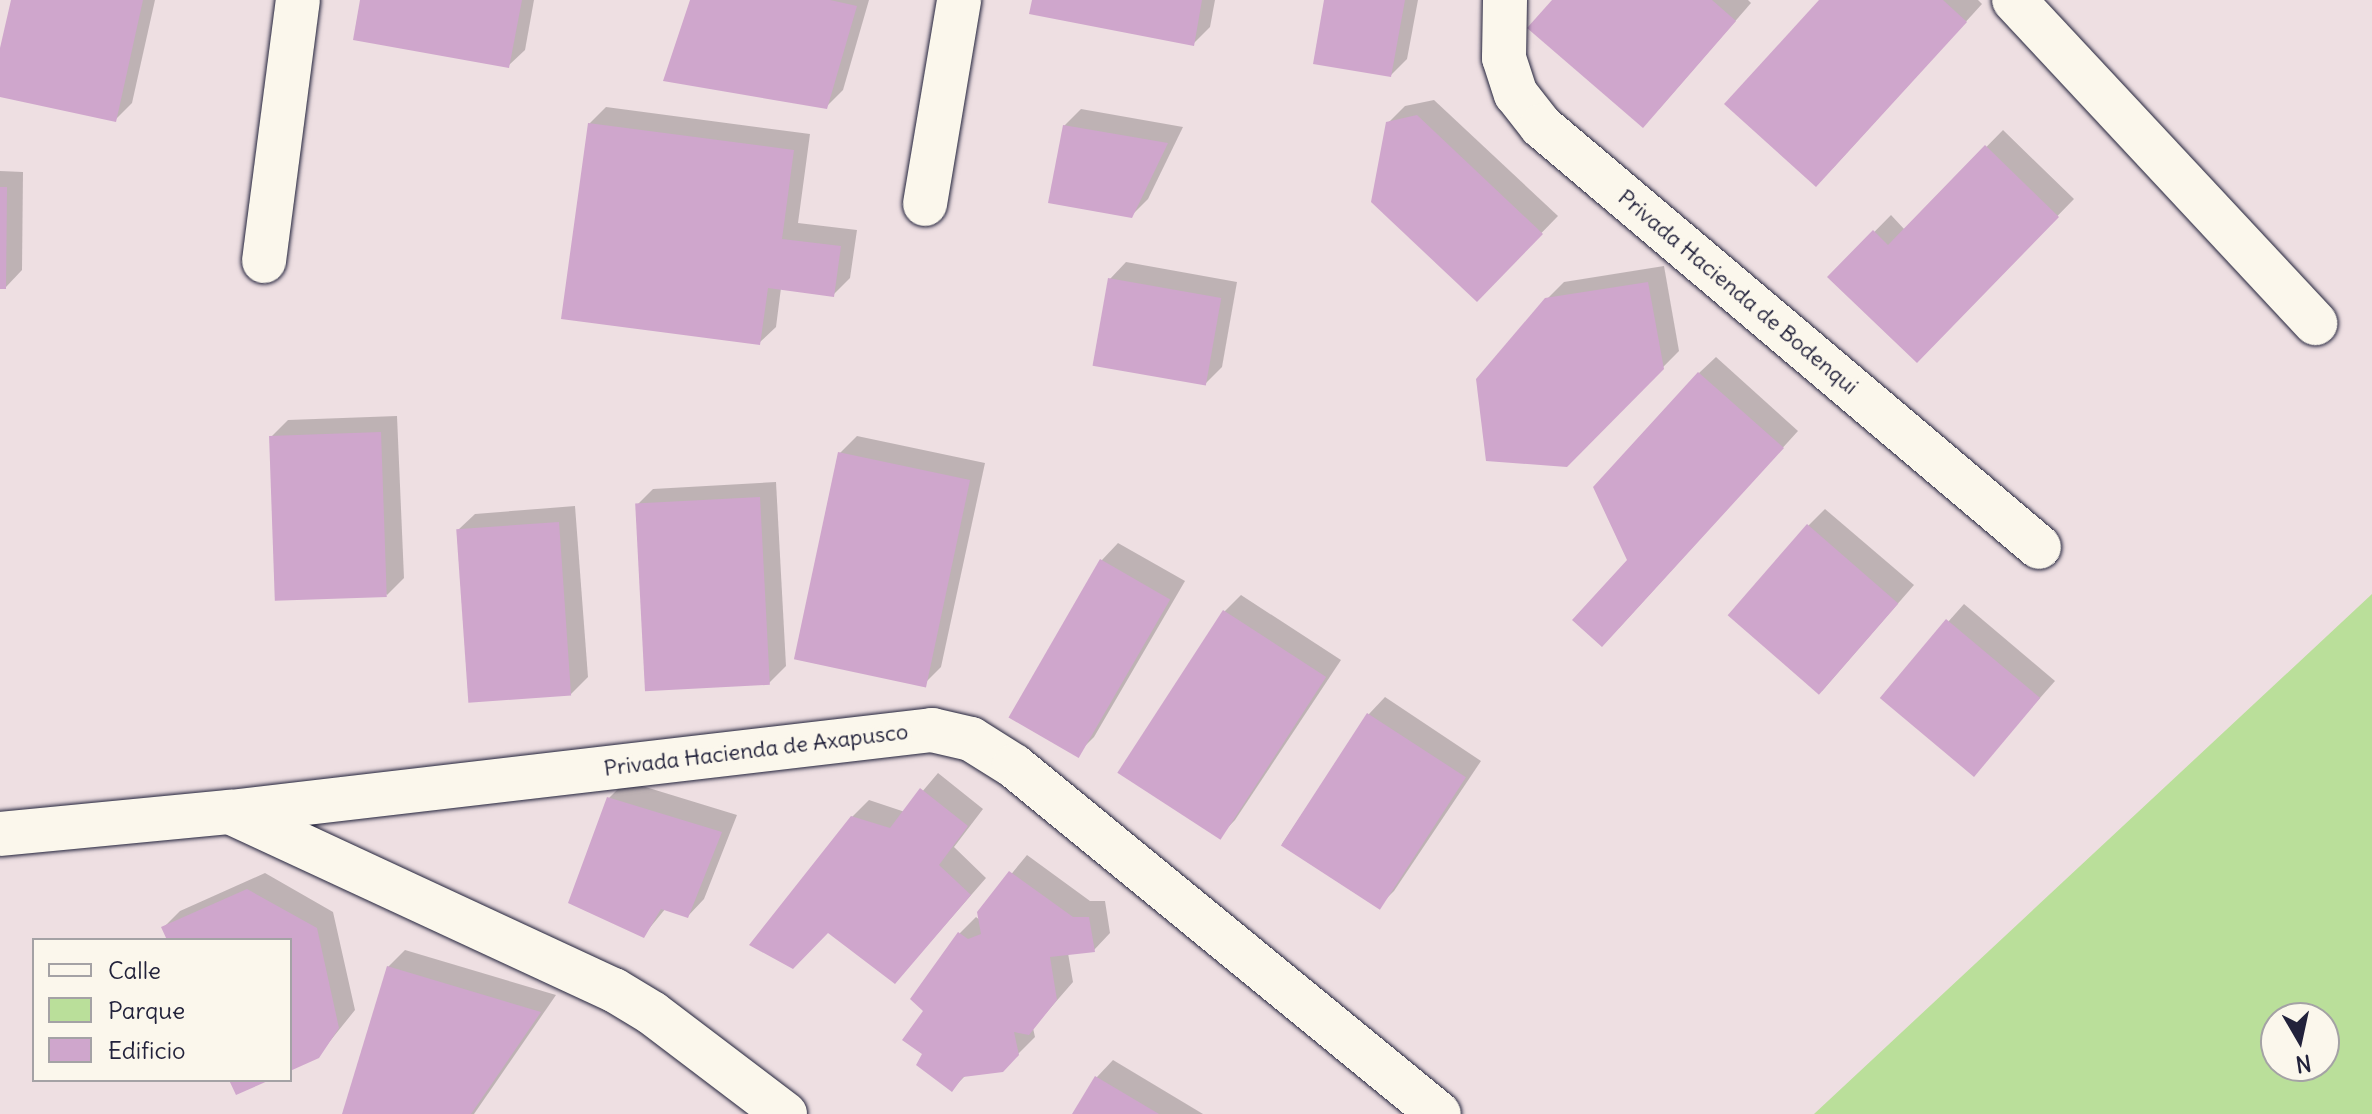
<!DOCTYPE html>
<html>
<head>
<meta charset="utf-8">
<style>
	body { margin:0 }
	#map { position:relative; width:2372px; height:1114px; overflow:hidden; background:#eedfe2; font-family:Delius,sans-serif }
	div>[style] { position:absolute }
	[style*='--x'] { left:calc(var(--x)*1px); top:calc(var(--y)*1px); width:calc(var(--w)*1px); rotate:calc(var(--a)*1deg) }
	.green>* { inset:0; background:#badf9a }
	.shadow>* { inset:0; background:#0003 }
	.building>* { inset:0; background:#cfa6cc; transform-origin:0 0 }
	.roads { filter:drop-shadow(0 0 2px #22223b) drop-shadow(0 0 2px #22223b) }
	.minor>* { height:44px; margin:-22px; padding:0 22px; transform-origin:22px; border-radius:22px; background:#fbf7ec }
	span { translate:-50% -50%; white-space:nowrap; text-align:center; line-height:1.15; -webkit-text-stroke:8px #fbf7ec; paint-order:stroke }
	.street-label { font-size:22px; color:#22223b }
	.legend { position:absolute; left:32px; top:938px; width:260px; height:144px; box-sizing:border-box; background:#fbf7ec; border:2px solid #a4a2a5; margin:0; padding:10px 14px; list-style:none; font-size:24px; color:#22223b }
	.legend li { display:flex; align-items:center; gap:16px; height:40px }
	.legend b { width:40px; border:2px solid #a4a2a5 }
	.north { position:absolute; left:2260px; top:1002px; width:80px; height:80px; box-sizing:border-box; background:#fbf7ec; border:2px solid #a4a2a5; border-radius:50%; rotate:171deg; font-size:22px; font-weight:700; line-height:32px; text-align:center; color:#22223b }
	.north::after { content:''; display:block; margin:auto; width:28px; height:36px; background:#22223b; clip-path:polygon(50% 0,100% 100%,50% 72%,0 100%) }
</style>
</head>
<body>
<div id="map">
	<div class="green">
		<i style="clip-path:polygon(evenodd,2372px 594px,2372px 1114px,1814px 1114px,2372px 594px,2276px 1018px,2324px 1018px,2324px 1066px,2276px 1066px,2276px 1018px)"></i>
	</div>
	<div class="shadow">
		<i style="clip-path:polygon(13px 0,155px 0,132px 103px,115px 120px,0 95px,0 57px)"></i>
		<i style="clip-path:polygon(362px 0,534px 0,525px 50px,508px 66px)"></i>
		<i style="clip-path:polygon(692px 0,869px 0,843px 90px,826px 107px)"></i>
		<i style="clip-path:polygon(1034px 0,1215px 0,1210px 27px,1193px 44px)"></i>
		<i style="clip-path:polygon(1326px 0,1418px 0,1407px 59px,1391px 75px)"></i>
		<i style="clip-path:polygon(1555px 0,1748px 0,1751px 3px,1659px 109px)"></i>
		<i style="clip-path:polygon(1821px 0,1978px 0,1982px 4px,1833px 168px)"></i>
		<i style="clip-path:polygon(1434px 100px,1558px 216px,1493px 283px,1388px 123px,1405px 106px)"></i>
		<i style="clip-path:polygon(606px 107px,810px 134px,798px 223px,857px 230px,850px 278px,833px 295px,781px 288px,776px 327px,759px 343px,589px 124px)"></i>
		<i style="clip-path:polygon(1081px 109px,1183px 127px,1148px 199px,1131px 216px,1064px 126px)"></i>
		<i style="clip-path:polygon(2003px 130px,2074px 199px,1917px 360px,1830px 277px,1891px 215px,1905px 230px)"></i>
		<i style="clip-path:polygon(0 171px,23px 172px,22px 270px,6px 287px,0 287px)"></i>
		<i style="clip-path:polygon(1126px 262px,1237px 282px,1222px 367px,1205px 384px,1110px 279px)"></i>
		<i style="clip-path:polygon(1664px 266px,1679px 351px,1566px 465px,1547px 299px,1564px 282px)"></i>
		<i style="clip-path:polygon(1716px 357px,1798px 431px,1619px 628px,1630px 560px,1699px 373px)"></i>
		<i style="clip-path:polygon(397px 416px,404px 578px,387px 595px,271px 437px,288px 420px)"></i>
		<i style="clip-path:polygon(857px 436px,985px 463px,941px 667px,924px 684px,840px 453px)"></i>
		<i style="clip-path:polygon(776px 482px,786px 666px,769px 683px,637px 505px,653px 489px)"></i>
		<i style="clip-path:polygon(575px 506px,588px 677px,571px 694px,458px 530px,475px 514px)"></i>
		<i style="clip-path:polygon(1825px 509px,1914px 585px,1822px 691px,1808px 526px)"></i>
		<i style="clip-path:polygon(1118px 543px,1185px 581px,1094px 737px,1077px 754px,1011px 716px,1102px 560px)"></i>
		<i style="clip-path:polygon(1241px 595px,1341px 660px,1235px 820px,1219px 837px,1225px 611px)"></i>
		<i style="clip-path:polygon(1964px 604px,2055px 681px,1988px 757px,1882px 696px)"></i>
		<i style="clip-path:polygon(1385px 697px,1481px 761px,1394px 891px,1378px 907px,1282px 844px,1369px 714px)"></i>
		<i style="clip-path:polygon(938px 773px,983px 809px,954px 847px,986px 878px,911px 964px,852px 817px,869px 800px,905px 812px)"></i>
		<i style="clip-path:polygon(626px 781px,737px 815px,704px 899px,688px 916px,666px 908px,643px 936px,609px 798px)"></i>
		<i style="clip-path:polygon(1027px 855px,1090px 901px,1105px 901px,1110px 933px,1094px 950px,1068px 953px,1073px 982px,1033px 1028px,1035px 1037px,1002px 1070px,966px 1075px,952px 1089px,924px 1054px,926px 1010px,960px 933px,976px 917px,980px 920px,979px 913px)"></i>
		<i style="clip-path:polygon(265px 873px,333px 912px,355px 1010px,318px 1056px,290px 1069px,290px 940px,169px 940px,163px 928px,180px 911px)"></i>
		<i style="clip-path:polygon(405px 950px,556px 995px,474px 1114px,344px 1114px,388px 967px)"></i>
		<i style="clip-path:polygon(1113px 1060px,1203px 1114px,1074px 1114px,1097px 1077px)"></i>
	</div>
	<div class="building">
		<i style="clip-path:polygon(11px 0,143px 0,116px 122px,0 97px,0 48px)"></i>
		<i style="clip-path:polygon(360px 0,522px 0,509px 68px,353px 40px)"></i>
		<i style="clip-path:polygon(690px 0,830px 0,857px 6px,827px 109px,663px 81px)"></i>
		<i style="clip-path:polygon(1032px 0,1202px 0,1194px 46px,1029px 14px)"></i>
		<i style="clip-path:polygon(1324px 0,1405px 0,1391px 77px,1313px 64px)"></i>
		<i style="clip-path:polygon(1552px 0,1712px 0,1736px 21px,1643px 128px,1527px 28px)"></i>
		<i style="clip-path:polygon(1819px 0,1943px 0,1967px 22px,1816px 187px,1724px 104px)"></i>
		<i style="clip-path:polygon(1417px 115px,1543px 234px,1477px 302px,1371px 202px,1386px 122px)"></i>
		<i style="clip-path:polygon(588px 123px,794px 150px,782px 239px,841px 246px,834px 297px,768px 288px,760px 345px,561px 319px)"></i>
		<i style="clip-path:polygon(1063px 125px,1168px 143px,1132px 218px,1048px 203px)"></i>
		<i style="clip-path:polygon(1985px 145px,2059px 217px,1917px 363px,1827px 277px,1873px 230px,1888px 245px)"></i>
		<i style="clip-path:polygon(0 187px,7px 187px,6px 289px,0 289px)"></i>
		<i style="left:1108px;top:278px;width:115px;height:89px;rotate:10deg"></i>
		<i style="clip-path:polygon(1648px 282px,1664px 369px,1567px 467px,1486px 461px,1476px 379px,1545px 298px)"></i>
		<i style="clip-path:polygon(1698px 372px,1784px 448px,1602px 647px,1572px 620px,1627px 560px,1593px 487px)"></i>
		<i style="left:381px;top:432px;width:165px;height:112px;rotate:88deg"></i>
		<i style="left:838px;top:452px;width:135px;height:212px;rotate:12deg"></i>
		<i style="left:760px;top:497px;width:188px;height:125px;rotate:87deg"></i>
		<i style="left:559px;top:522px;width:174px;height:103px;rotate:86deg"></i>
		<i style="left:1807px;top:524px;width:121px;height:121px;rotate:41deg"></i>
		<i style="left:1100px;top:559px;width:81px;height:183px;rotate:30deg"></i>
		<i style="left:1223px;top:610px;width:123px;height:194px;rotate:33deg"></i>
		<i style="left:1946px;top:619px;width:123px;height:103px;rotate:40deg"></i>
		<i style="left:1367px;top:713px;width:118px;height:158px;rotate:33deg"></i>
		<i style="clip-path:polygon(920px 788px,968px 826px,939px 865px,971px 895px,895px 984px,828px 933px,793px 969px,749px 945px,851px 816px,890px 828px)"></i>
		<i style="clip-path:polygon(607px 797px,722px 832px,688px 918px,661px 909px,644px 938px,568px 903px)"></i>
		<i style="clip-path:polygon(1009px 871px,1073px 917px,1089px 917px,1095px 952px,1050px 957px,1057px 1000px,1029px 1035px,1014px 1032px,1019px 1055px,1003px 1072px,963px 1077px,952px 1092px,916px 1065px,922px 1054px,902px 1040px,923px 1011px,910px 999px,958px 932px,968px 939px,981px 934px,977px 912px)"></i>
		<i style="clip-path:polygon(247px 889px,317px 928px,339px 1028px,319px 1058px,290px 1071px,290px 940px,167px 940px,161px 927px)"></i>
		<i style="clip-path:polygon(387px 966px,541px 1012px,471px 1114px,342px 1114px)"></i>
		<i style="clip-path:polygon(1095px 1076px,1159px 1114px,1072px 1114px)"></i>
		<i style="clip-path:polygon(229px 1080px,270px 1080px,236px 1095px)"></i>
	</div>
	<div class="roads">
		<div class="minor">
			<i style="--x:1505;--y:0;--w:58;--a:91"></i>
			<i style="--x:1504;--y:58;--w:38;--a:72"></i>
			<i style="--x:1516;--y:94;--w:41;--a:52"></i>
			<i style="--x:1541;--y:126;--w:652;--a:40.21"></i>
			<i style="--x:2014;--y:0;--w:442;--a:47"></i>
			<i style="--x:925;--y:204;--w:207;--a:-80.5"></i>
			<i style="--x:264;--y:261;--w:263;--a:-82.6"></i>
			<i style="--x:230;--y:812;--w:423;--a:24.9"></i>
			<i style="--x:614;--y:990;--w:44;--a:31.2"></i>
			<i style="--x:652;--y:1013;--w:167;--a:37.2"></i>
			<i style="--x:0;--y:834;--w:231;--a:-5.5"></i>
			<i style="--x:230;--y:812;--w:707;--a:-6.66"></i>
			<i style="--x:932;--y:730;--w:40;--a:13"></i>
			<i style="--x:971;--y:739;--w:51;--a:32.1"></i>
			<i style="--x:1014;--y:766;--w:549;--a:39.31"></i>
		</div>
	</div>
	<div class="street-label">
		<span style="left:1738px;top:292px;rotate:40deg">Privada Hacienda de Bodenqui</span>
		<span style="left:756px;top:750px;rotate:-7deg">Privada Hacienda de Axapusco</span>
	</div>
	<ul class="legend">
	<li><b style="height:10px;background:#fbf7ec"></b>Calle</li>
	<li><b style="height:22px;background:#badf9a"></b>Parque</li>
	<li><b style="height:22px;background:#cfa6cc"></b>Edificio</li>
	</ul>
	<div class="north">N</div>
</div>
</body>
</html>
